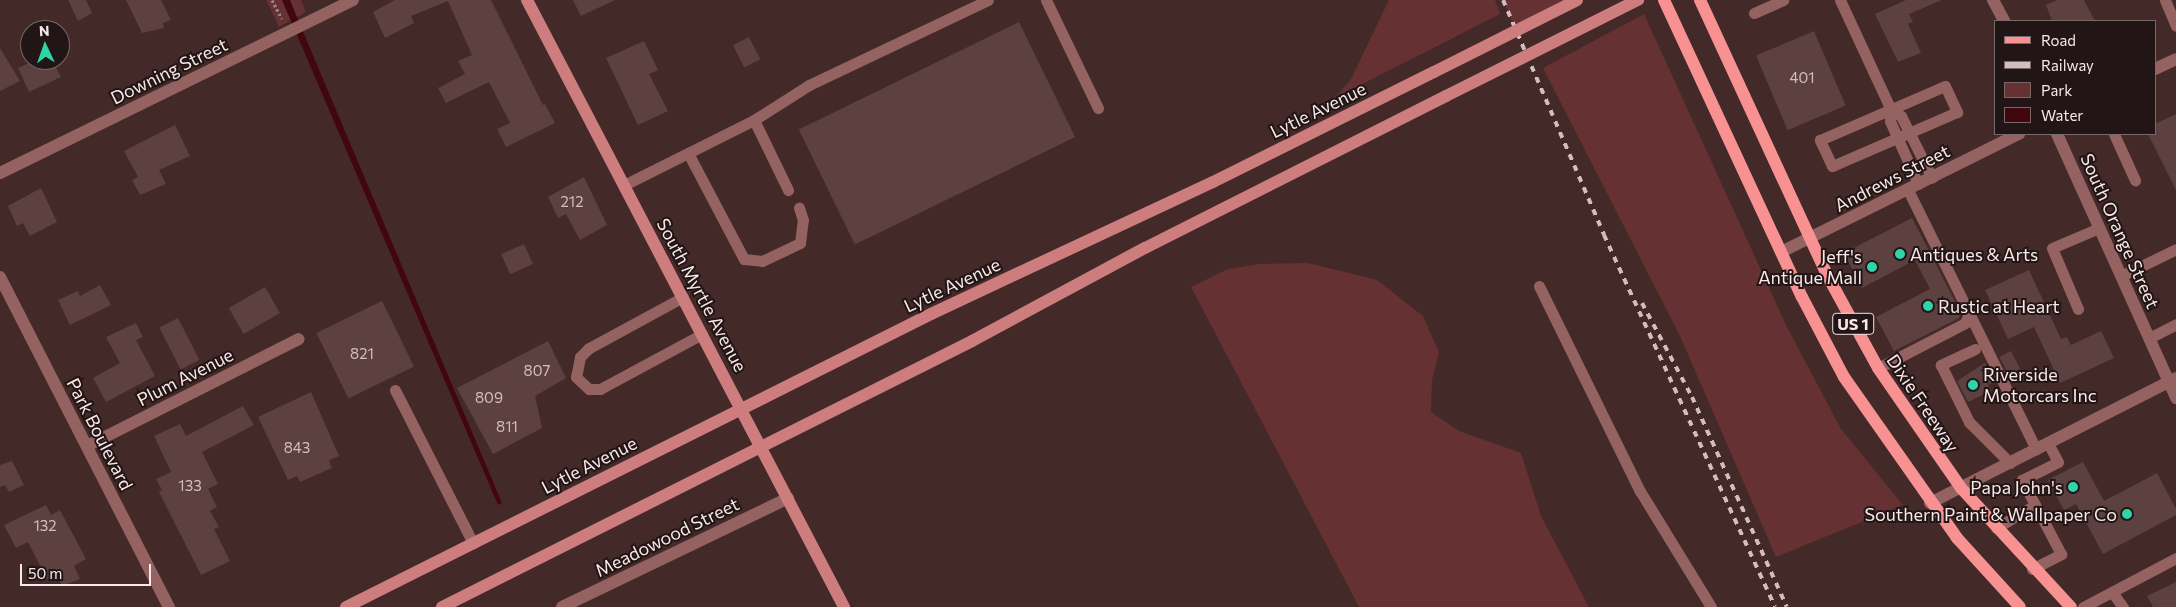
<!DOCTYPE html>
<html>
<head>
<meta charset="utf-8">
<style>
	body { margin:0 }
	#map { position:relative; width:2176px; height:607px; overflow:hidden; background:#432928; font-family:Commissioner,sans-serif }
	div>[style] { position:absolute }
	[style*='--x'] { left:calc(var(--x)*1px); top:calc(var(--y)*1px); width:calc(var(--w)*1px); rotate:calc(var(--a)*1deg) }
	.green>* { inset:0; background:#663132 }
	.water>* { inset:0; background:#42070e }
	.building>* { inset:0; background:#5d4141; transform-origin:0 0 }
	.path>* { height:3px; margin-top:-1.5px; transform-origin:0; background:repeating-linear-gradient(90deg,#9b8685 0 2.5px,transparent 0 5px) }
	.lane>* { height:11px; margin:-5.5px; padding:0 5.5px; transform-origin:5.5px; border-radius:5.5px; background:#956262 }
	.street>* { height:12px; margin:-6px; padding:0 6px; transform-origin:6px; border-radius:6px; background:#956262 }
	.secondary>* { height:12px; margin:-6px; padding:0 6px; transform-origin:6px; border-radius:6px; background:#cd7d7d }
	.primary>* { height:12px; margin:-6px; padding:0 6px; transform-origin:6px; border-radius:6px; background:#f89191 }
	.rail>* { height:4px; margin-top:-2px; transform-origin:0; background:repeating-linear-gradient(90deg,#d1bebd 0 6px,transparent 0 12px) }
	.secondary-bridge>* { height:12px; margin:-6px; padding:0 6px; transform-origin:6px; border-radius:6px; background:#cd7d7d }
	.dots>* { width:14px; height:14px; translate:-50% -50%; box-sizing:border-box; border:2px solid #211515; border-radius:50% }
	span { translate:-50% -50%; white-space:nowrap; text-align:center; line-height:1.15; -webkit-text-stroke:4px #211515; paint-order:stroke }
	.number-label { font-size:15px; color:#d2bebe }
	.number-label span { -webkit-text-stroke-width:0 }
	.shield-label span { padding:1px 4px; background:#211515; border:1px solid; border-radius:4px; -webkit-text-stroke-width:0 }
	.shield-label { font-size:16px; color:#f9e8e7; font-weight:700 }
	.street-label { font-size:18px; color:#f9e8e7 }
	.poi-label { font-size:18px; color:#f9e8e7 }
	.left { translate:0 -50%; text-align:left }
	.right { translate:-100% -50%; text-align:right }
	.legend { position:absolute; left:1994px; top:20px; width:162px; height:115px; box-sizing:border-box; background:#211515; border:1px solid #776969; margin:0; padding:6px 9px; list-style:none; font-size:15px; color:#f9e8e7 }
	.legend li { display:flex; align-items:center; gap:10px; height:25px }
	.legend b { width:25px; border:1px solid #776969 }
	.north { position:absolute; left:20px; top:20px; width:50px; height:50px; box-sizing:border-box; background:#211515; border:1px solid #776969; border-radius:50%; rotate:357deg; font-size:14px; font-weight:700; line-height:20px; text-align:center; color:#f9e8e7 }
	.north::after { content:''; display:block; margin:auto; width:18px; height:22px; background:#30d4a9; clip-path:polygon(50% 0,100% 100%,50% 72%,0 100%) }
	.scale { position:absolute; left:20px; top:564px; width:131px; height:22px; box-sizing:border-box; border:2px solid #f9e8e7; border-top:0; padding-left:6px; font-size:15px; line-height:18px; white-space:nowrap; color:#f9e8e7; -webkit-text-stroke:4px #211515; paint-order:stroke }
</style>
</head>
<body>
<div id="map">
	<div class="green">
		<i style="clip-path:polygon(266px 0,301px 0,306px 12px,279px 27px)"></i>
		<i style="clip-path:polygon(1389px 0,1495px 0,1500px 14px,1333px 99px,1350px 81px)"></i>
		<i style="clip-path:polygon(1503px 0,1572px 0,1516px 31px)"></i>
		<i style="clip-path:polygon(1644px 14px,1787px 327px,1841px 429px,1903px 505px,1776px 557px,1680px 336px,1543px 68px)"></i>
		<i style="clip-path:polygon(1308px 263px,1377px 280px,1423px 316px,1439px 352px,1432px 380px,1431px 412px,1459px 431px,1521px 453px,1541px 516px,1589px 607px,1359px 607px,1191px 287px,1228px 269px,1259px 264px)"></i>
	</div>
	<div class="water">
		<i style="clip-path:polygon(282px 0,290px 0,296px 15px,502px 503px,498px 505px)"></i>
	</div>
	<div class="building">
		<i style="clip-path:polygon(68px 0,86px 0,92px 13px,78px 21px)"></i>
		<i style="clip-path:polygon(126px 0,161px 0,171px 20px,163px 23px,164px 28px,142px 33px)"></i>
		<i style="clip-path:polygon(395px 0,491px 0,543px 105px,545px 104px,555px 123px,506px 147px,497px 129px,510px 123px,489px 82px,446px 103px,438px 88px,465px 74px,458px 61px,472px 55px,448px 1px,411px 16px,414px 23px,385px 38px,373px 12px)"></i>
		<i style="clip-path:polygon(573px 0,615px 0,581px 16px)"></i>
		<i style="clip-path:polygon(1906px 0,1942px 0,1909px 14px,1913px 22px,1908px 24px,1921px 53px,1898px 62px,1875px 14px)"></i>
		<i style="clip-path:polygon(2057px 0,2084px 0,2095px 21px,2052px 21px,2046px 5px)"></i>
		<i style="left:1019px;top:22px;width:128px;height:245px;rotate:64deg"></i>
		<i style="left:1814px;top:31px;width:81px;height:63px;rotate:67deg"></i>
		<i style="left:749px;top:37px;width:25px;height:18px;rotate:63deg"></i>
		<i style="clip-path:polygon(644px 41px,658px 70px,649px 74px,668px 111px,638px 125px,606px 58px)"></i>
		<i style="clip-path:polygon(0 48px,20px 81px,0 91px)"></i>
		<i style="clip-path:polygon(36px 60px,52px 60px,61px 77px,29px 92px,18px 68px)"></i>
		<i style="clip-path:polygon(2176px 114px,2176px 190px,2148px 134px,2155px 134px,2155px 124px)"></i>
		<i style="clip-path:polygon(175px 125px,190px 156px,159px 170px,166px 184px,140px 195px,132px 180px,138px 177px,124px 151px)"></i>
		<i style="clip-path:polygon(584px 177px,607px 225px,580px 240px,566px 214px,558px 218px,548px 197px)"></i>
		<i style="clip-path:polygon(41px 188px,57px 222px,30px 236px,23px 223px,17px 226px,8px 206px)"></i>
		<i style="clip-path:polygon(1912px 218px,1961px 313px,1959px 318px,1894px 351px,1876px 317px,1930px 289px,1915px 260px,1862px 288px,1844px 253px)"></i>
		<i style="left:524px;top:244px;width:22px;height:25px;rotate:66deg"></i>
		<i style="clip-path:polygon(2029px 270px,2061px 339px,2067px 337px,2071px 345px,2101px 331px,2114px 358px,2060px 383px,2034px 327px,2008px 339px,1985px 290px)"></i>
		<i style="clip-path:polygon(100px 285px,111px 305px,70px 325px,58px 300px,78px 291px,80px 296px)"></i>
		<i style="left:265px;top:287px;width:30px;height:42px;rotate:60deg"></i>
		<i style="left:382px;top:301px;width:73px;height:73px;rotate:64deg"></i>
		<i style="left:178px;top:318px;width:47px;height:21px;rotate:63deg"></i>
		<i style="clip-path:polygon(136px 323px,143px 337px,136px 340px,155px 376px,106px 402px,93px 378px,120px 363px,106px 337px)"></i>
		<i style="clip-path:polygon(548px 341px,566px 378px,535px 396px,542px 428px,493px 454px,457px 388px)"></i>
		<i style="left:2011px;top:351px;width:20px;height:13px;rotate:63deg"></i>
		<i style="clip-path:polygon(1985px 363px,1994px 382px,1988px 385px,1991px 391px,1968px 402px,1957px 381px)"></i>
		<i style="clip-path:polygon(311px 392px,339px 456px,329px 460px,332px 468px,300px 482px,297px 476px,288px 480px,258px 417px)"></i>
		<i style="clip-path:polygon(243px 406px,254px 425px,202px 452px,218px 484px,208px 489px,217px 507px,210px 511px,219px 527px,214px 529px,230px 561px,201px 575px,159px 492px,162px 490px,156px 479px,171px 472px,154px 436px,180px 424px,186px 436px)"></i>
		<i style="clip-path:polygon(12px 461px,24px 485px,9px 492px,5px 485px,0 487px,0 465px)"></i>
		<i style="clip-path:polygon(2083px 462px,2104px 501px,2157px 473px,2176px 509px,2176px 515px,2103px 554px,2076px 504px,2064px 510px,2048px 480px)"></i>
		<i style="clip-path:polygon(46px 505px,51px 515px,60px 510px,86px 559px,74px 566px,80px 579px,62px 586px,57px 575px,47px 579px,28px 542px,16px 548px,4px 525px)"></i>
		<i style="clip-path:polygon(2176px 582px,2176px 607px,2153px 607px,2147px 596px)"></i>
	</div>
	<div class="path">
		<i style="--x:272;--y:0;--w:21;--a:62"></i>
	</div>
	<div class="lane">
		<i style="--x:1046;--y:0;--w:120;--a:64.3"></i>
		<i style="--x:1840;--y:0;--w:121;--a:65.1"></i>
		<i style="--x:1891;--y:110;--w:11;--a:95"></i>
		<i style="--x:1890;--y:121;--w:69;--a:66"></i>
		<i style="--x:2165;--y:0;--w:28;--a:67"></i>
		<i style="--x:1754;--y:13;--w:32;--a:-24"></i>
		<i style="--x:1945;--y:86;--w:29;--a:65"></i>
		<i style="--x:1957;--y:112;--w:136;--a:156.6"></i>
		<i style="--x:1832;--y:166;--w:29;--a:-115"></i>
		<i style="--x:1820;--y:140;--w:136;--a:-23.4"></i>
		<i style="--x:1891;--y:110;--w:12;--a:31"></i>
		<i style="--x:1901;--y:116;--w:69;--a:63.4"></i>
		<i style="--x:754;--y:120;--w:78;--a:64.1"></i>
		<i style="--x:2114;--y:134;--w:51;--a:65.5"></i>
		<i style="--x:688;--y:153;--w:120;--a:62.2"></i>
		<i style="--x:744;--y:259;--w:18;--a:6"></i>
		<i style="--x:762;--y:261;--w:42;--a:-25.3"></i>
		<i style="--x:800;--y:243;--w:23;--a:-83"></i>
		<i style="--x:803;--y:220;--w:13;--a:-108"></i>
		<i style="--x:624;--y:185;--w:145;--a:-26.6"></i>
		<i style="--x:754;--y:120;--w:65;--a:-32.5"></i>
		<i style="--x:809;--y:85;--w:198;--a:-25.4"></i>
		<i style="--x:2121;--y:276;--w:61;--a:-26.1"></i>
		<i style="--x:1539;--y:286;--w:229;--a:63.8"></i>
		<i style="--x:1640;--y:491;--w:136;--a:58.5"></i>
		<i style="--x:683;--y:297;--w:107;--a:151.5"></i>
		<i style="--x:589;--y:348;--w:13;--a:135"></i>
		<i style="--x:580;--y:357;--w:20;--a:101"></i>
		<i style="--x:576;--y:377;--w:18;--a:43"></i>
		<i style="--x:589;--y:389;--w:11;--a:0"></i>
		<i style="--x:600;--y:389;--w:116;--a:-28.3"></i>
		<i style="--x:2078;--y:309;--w:66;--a:-113.1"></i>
		<i style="--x:2052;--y:248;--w:51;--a:-23.1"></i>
		<i style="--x:1969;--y:313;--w:152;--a:63.8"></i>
		<i style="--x:2149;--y:338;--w:30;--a:-27"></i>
		<i style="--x:1975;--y:349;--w:38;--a:155"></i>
		<i style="--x:1941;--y:365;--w:64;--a:63.8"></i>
		<i style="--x:1969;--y:422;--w:58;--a:45"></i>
		<i style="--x:1878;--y:368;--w:98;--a:-27.3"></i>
		<i style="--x:1965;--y:323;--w:11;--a:-68"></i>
		<i style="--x:1969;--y:313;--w:137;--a:-116.4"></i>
		<i style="--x:395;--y:390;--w:172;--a:63"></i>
		<i style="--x:1996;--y:528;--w:45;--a:-30.5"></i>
		<i style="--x:2032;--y:569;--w:33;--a:-27"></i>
		<i style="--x:2061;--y:554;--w:84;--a:-117.8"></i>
		<i style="--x:2022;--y:480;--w:40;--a:-26.6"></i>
		<i style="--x:2058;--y:462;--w:21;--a:-118"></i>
		<i style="--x:2112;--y:592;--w:19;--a:54"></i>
		<i style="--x:2083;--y:607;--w:105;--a:-27.8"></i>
	</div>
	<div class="street">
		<i style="--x:1993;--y:0;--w:24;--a:62"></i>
		<i style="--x:2155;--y:69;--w:23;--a:-25"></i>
		<i style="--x:2057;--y:134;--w:290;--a:65.7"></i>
		<i style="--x:0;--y:173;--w:393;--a:-26.1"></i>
		<i style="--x:1781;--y:252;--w:266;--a:-26.4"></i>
		<i style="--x:0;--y:277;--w:371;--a:62.9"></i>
		<i style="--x:87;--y:446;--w:237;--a:-26.8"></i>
		<i style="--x:1930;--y:503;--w:276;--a:-26.9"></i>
		<i style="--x:562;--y:607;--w:251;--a:-25.7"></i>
	</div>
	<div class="secondary">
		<i style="--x:527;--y:0;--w:685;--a:62.42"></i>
		<i style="--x:346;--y:607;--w:654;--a:-26.6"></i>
		<i style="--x:931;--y:314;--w:311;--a:-25.1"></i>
		<i style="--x:1213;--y:182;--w:247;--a:-26.5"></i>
		<i style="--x:442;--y:607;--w:593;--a:-26.65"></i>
		<i style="--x:972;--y:341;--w:196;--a:-28.3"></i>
		<i style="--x:1145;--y:248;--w:337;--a:-26.8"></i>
	</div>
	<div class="primary">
		<i style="--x:1664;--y:0;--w:327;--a:65.1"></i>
		<i style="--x:1802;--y:297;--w:90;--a:62.3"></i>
		<i style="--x:1844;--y:377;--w:197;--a:54.9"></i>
		<i style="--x:1957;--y:538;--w:93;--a:47.6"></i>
		<i style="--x:1700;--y:0;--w:301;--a:65.2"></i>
		<i style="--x:1826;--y:273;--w:108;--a:61.3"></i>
		<i style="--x:1878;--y:368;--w:146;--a:55.3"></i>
		<i style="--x:1961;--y:488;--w:162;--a:47.3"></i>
	</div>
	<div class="rail">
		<i style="--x:1503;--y:0;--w:256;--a:66.7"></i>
		<i style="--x:1604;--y:235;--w:409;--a:65.3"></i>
		<i style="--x:1642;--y:303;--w:106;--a:62"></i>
		<i style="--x:1692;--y:397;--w:230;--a:65.7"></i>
	</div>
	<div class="secondary-bridge">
		<i style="--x:1434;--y:72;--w:160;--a:-26.7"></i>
		<i style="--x:1446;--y:96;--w:215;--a:-26.6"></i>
	</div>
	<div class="dots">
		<i style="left:1900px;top:254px;background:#30d4a9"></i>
		<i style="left:1872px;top:267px;background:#30d4a9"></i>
		<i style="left:1928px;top:306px;background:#30d4a9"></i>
		<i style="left:1973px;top:385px;background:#30d4a9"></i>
		<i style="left:2073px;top:487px;background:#30d4a9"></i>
		<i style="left:2127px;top:514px;background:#30d4a9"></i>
	</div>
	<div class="number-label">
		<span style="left:1802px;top:78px">401</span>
		<span style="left:572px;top:202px">212</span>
		<span style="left:362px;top:354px">821</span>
		<span style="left:537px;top:371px">807</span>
		<span style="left:489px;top:398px">809</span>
		<span style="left:507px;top:427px">811</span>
		<span style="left:297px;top:448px">843</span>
		<span style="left:190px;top:486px">133</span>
		<span style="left:45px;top:526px">132</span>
	</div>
	<div class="shield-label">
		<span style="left:1853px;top:324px">US 1</span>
	</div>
	<div class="street-label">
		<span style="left:169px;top:71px;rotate:-26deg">Downing Street</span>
		<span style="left:1318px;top:110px;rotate:-26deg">Lytle Avenue</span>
		<span style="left:1892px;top:178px;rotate:-27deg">Andrews Street</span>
		<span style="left:2120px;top:231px;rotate:66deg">South Orange Street</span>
		<span style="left:952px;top:285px;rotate:-25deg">Lytle Avenue</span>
		<span style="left:702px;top:295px;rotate:62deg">South Myrtle Avenue</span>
		<span style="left:185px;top:377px;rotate:-27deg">Plum Avenue</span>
		<span style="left:1923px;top:403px;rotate:56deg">Dixie Freeway</span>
		<span style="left:100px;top:434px;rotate:63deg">Park Boulevard</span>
		<span style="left:589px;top:465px;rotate:-27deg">Lytle Avenue</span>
		<span style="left:667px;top:537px;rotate:-26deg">Meadowood Street</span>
	</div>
	<div class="poi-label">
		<span class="left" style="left:1910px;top:254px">Antiques &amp; Arts</span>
		<span class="right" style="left:1862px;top:267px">Jeff's<br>Antique Mall</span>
		<span class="left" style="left:1938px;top:306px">Rustic at Heart</span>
		<span class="left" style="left:1983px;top:385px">Riverside<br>Motorcars Inc</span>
		<span class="right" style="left:2063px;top:487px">Papa John's</span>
		<span class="right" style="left:2117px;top:514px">Southern Paint &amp; Wallpaper Co</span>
	</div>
	<ul class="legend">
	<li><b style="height:6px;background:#f89191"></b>Road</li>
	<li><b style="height:6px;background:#d1bebd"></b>Railway</li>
	<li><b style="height:14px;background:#663132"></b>Park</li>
	<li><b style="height:14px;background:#42070e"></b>Water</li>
	</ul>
	<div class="north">N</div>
	<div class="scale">50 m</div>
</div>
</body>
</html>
